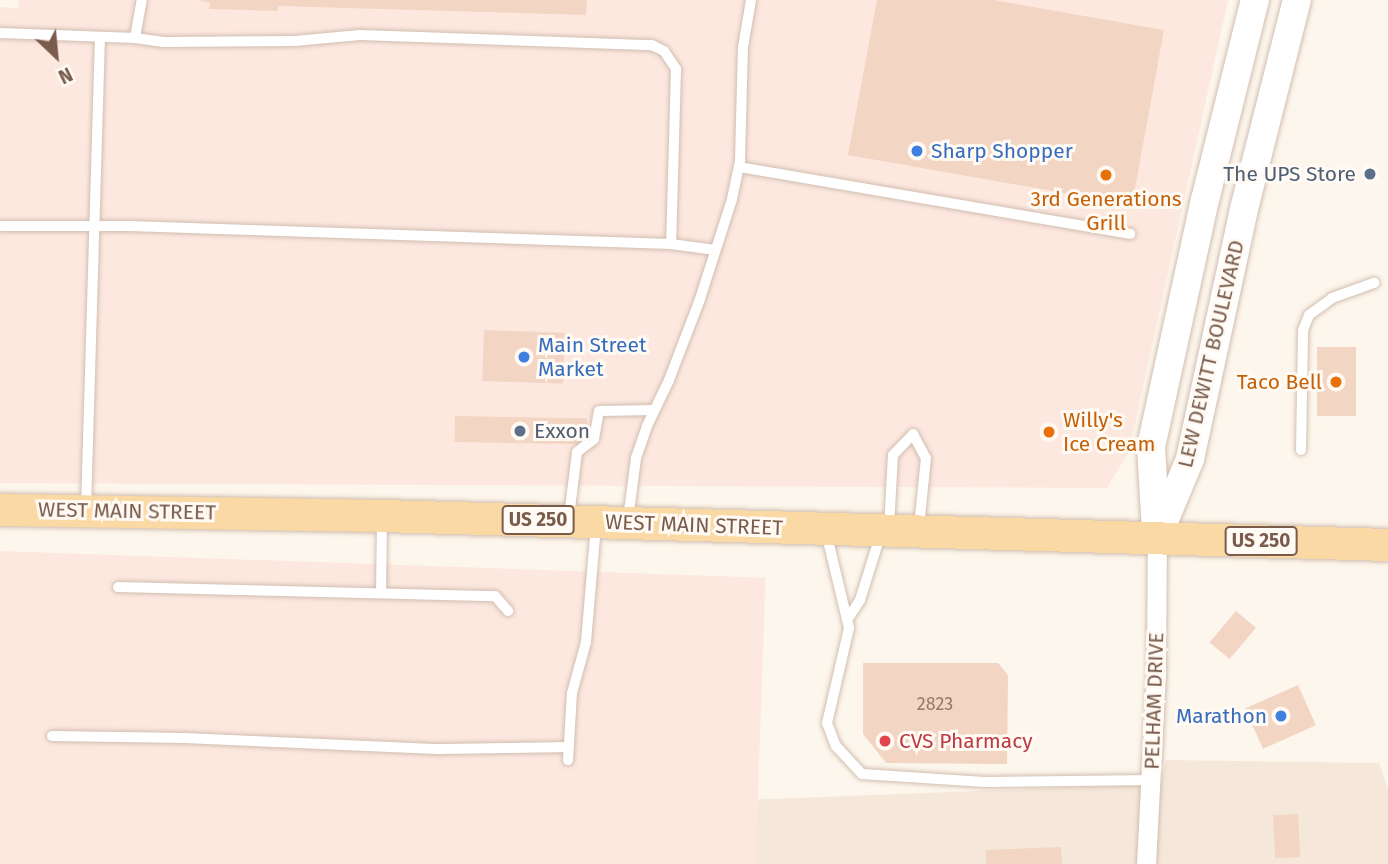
<!DOCTYPE html>
<html>
<head>
<meta charset="utf-8">
<style>
	body { margin:0 }
	#map { position:relative; width:1388px; height:864px; overflow:hidden; background:#fdf6ec; font-family:"Fira Sans",sans-serif }
	div>[style] { position:absolute }
	[style*='--x'] { left:calc(var(--x)*1px); top:calc(var(--y)*1px); width:calc(var(--w)*1px); rotate:calc(var(--a)*1deg) }
	.residential>* { inset:0; background:#f5e8da }
	.commercial>* { inset:0; background:#fde8e0; transform-origin:0 0 }
	.building>* { inset:0; background:#f3d5c3; transform-origin:0 0 }
	.roads { filter:drop-shadow(0 0 2px #d1beb0) drop-shadow(0 0 2px #d1beb0) }
	.service>* { height:10px; margin:-5px; padding:0 5px; transform-origin:5px; border-radius:5px; background:#fff }
	.minor>* { height:19px; margin:-9.5px; padding:0 9.5px; transform-origin:9.5px; border-radius:9.5px; background:#fff }
	.secondary>* { height:28px; margin:-14px; padding:0 14px; transform-origin:14px; border-radius:14px; background:#fff }
	.primary>* { height:32px; margin:-16px; padding:0 16px; transform-origin:16px; border-radius:16px; background:#fbd9a5 }
	.dots>* { width:19px; height:19px; translate:-50% -50%; box-sizing:border-box; border:4px solid #fffaf3; border-radius:50% }
	span { translate:-50% -50%; white-space:nowrap; text-align:center; line-height:1.15; -webkit-text-stroke:6px #fffaf3; paint-order:stroke }
	.number-label { font-size:18px; color:#987a6a }
	.number-label span { -webkit-text-stroke-width:0 }
	.shield-label span { padding:2px 5px; background:#fffaf3; border:2px solid; border-radius:5px; -webkit-text-stroke-width:0 }
	.shield-label { font-size:19px; color:#7a5c4d; font-weight:700 }
	.shop-label { font-size:21px; color:#366cbe }
	.left { translate:0 -50%; text-align:left }
	.right { translate:-100% -50%; text-align:right }
	.service-label { font-size:21px; color:#4e5e75 }
	.food-label { font-size:21px; color:#c56008 }
	.street-label { font-size:21px; color:#7a5c4d }
	.health-label { font-size:21px; color:#be3a42 }
	.north { position:absolute; left:21px; top:21px; width:70px; height:70px; -webkit-text-stroke:5px #fffaf3; paint-order:stroke; rotate:154deg; font-size:19px; font-weight:700; line-height:28px; text-align:center; color:#7a5c4d }
	.north::after { content:''; display:block; margin:auto; width:24px; height:32px; background:#7a5c4d; clip-path:polygon(50% 0,100% 100%,50% 72%,0 100%) }
</style>
</head>
<body>
<div id="map">
	<div class="residential">
		<i style="clip-path:polygon(1166px 760px,1379px 763px,1388px 789px,1388px 864px,733px 864px,741px 800px,1161px 784px)"></i>
	</div>
	<div class="commercial">
		<i style="clip-path:polygon(19px 0,1228px 0,1129px 451px,1107px 488px,0 483px,0 7px,18px 8px)"></i>
		<i style="left:0;top:551px;width:766px;height:313px;rotate:2deg"></i>
	</div>
	<div class="building">
		<i style="clip-path:polygon(198px 0,587px 0,586px 15px,278px 6px,278px 11px,209px 9px,210px 3px)"></i>
		<i style="clip-path:polygon(877px 0,994px 0,1164px 30px,1132px 205px,848px 155px)"></i>
		<i style="left:484px;top:330px;width:81px;height:51px;rotate:2deg"></i>
		<i style="left:1317px;top:347px;width:39px;height:69px"></i>
		<i style="left:455px;top:416px;width:132px;height:26px;rotate:1deg"></i>
		<i style="left:1236px;top:611px;width:26px;height:41px;rotate:40deg"></i>
		<i style="clip-path:polygon(863px 663px,998px 663px,1008px 675px,1007px 764px,886px 763px,863px 734px)"></i>
		<i style="left:1298px;top:685px;width:44px;height:58px;rotate:66deg"></i>
		<i style="left:1298px;top:814px;width:43px;height:25px;rotate:87deg"></i>
		<i style="clip-path:polygon(1061px 847px,1062px 864px,986px 864px,986px 850px)"></i>
	</div>
	<div class="roads">
		<div class="service">
			<i style="--x:0;--y:33;--w:135;--a:2.1"></i>
			<i style="--x:135;--y:38;--w:29;--a:8"></i>
			<i style="--x:164;--y:42;--w:131;--a:-0.4"></i>
			<i style="--x:295;--y:41;--w:65;--a:-5.3"></i>
			<i style="--x:360;--y:35;--w:292;--a:2"></i>
			<i style="--x:652;--y:45;--w:13;--a:27"></i>
			<i style="--x:664;--y:51;--w:22;--a:56"></i>
			<i style="--x:676;--y:69;--w:175;--a:91.6"></i>
			<i style="--x:135;--y:38;--w:39;--a:-80"></i>
			<i style="--x:739;--y:167;--w:397;--a:9.7"></i>
			<i style="--x:0;--y:226;--w:129;--a:0"></i>
			<i style="--x:129;--y:226;--w:542;--a:1.9"></i>
			<i style="--x:671;--y:244;--w:45;--a:7.6"></i>
			<i style="--x:1301;--y:450;--w:120;--a:-89"></i>
			<i style="--x:1303;--y:330;--w:16;--a:-68"></i>
			<i style="--x:1309;--y:315;--w:29;--a:-36"></i>
			<i style="--x:1332;--y:298;--w:45;--a:-19.7"></i>
			<i style="--x:86;--y:508;--w:469;--a:-88.3"></i>
			<i style="--x:569;--y:517;--w:65;--a:-83"></i>
			<i style="--x:577;--y:452;--w:21;--a:-37"></i>
			<i style="--x:594;--y:439;--w:28;--a:-80"></i>
			<i style="--x:599;--y:411;--w:55;--a:-1"></i>
			<i style="--x:628;--y:519;--w:62;--a:-82.5"></i>
			<i style="--x:636;--y:458;--w:34;--a:-71"></i>
			<i style="--x:647;--y:426;--w:51;--a:-64.4"></i>
			<i style="--x:669;--y:380;--w:84;--a:-69"></i>
			<i style="--x:699;--y:302;--w:108;--a:-72.2"></i>
			<i style="--x:732;--y:199;--w:40;--a:-78"></i>
			<i style="--x:740;--y:160;--w:113;--a:-88.5"></i>
			<i style="--x:743;--y:47;--w:48;--a:-80.3"></i>
			<i style="--x:889;--y:528;--w:73;--a:-86.9"></i>
			<i style="--x:893;--y:455;--w:29;--a:-46"></i>
			<i style="--x:913;--y:434;--w:27;--a:62"></i>
			<i style="--x:926;--y:458;--w:69;--a:95.8"></i>
			<i style="--x:826;--y:532;--w:99;--a:76.5"></i>
			<i style="--x:849;--y:628;--w:98;--a:103"></i>
			<i style="--x:827;--y:723;--w:25;--a:69"></i>
			<i style="--x:836;--y:746;--w:38;--a:47"></i>
			<i style="--x:862;--y:774;--w:123;--a:3.7"></i>
			<i style="--x:985;--y:782;--w:167;--a:-0.7"></i>
			<i style="--x:118;--y:587;--w:377;--a:1.4"></i>
			<i style="--x:495;--y:596;--w:20;--a:49"></i>
			<i style="--x:381;--y:593;--w:73;--a:-89.2"></i>
			<i style="--x:849;--y:617;--w:20;--a:-57"></i>
			<i style="--x:860;--y:600;--w:70;--a:-72.6"></i>
			<i style="--x:52;--y:736;--w:132;--a:0.9"></i>
			<i style="--x:184;--y:738;--w:257;--a:2.5"></i>
			<i style="--x:441;--y:749;--w:128;--a:-0.9"></i>
			<i style="--x:568;--y:760;--w:67;--a:-86.6"></i>
			<i style="--x:572;--y:693;--w:53;--a:-74.6"></i>
			<i style="--x:586;--y:642;--w:116;--a:-85.1"></i>
		</div>
		<div class="minor">
			<i style="--x:1146;--y:864;--w:194;--a:-87"></i>
			<i style="--x:1156;--y:670;--w:132;--a:-89.6"></i>
		</div>
		<div class="secondary">
			<i style="--x:1156;--y:531;--w:84;--a:-93.4"></i>
			<i style="--x:1151;--y:447;--w:253;--a:-77.7"></i>
			<i style="--x:1205;--y:200;--w:206;--a:-76"></i>
			<i style="--x:1157;--y:538;--w:86;--a:-67.3"></i>
			<i style="--x:1190;--y:459;--w:256;--a:-77.8"></i>
			<i style="--x:1244;--y:209;--w:216;--a:-75.8"></i>
		</div>
		<div class="primary">
			<i style="--x:0;--y:510;--w:382;--a:0.9"></i>
			<i style="--x:382;--y:516;--w:1006;--a:1.65"></i>
		</div>
	</div>
	<div class="dots">
		<i style="left:917px;top:151px;background:#3f7fe0"></i>
		<i style="left:1370px;top:174px;background:#5c6f8a"></i>
		<i style="left:1106px;top:175px;background:#e8710a"></i>
		<i style="left:524px;top:357px;background:#3f7fe0"></i>
		<i style="left:1336px;top:382px;background:#e8710a"></i>
		<i style="left:520px;top:431px;background:#5c6f8a"></i>
		<i style="left:1049px;top:432px;background:#e8710a"></i>
		<i style="left:1281px;top:716px;background:#3f7fe0"></i>
		<i style="left:885px;top:741px;background:#e0444e"></i>
	</div>
	<div class="number-label">
		<span style="left:935px;top:704px">2823</span>
	</div>
	<div class="shield-label">
		<span style="left:538px;top:520px">US 250</span>
		<span style="left:1261px;top:541px">US 250</span>
	</div>
	<div class="shop-label">
		<span class="left" style="left:931px;top:151px">Sharp Shopper</span>
		<span class="left" style="left:538px;top:357px">Main Street<br>Market</span>
		<span class="right" style="left:1267px;top:716px">Marathon</span>
	</div>
	<div class="service-label">
		<span class="right" style="left:1356px;top:174px">The UPS Store</span>
		<span class="left" style="left:534px;top:431px">Exxon</span>
	</div>
	<div class="food-label">
		<span style="left:1106px;top:211px">3rd Generations<br>Grill</span>
		<span class="right" style="left:1322px;top:382px">Taco Bell</span>
		<span class="left" style="left:1063px;top:432px">Willy's<br>Ice Cream</span>
	</div>
	<div class="street-label">
		<span style="left:1211px;top:354px;rotate:-77deg">LEW DEWITT BOULEVARD</span>
		<span style="left:127px;top:511px;rotate:1deg">WEST MAIN STREET</span>
		<span style="left:694px;top:525px;rotate:2deg">WEST MAIN STREET</span>
		<span style="left:1154px;top:701px;rotate:-88deg">PELHAM DRIVE</span>
	</div>
	<div class="health-label">
		<span class="left" style="left:899px;top:741px">CVS Pharmacy</span>
	</div>
	<div class="north">N</div>
</div>
</body>
</html>
